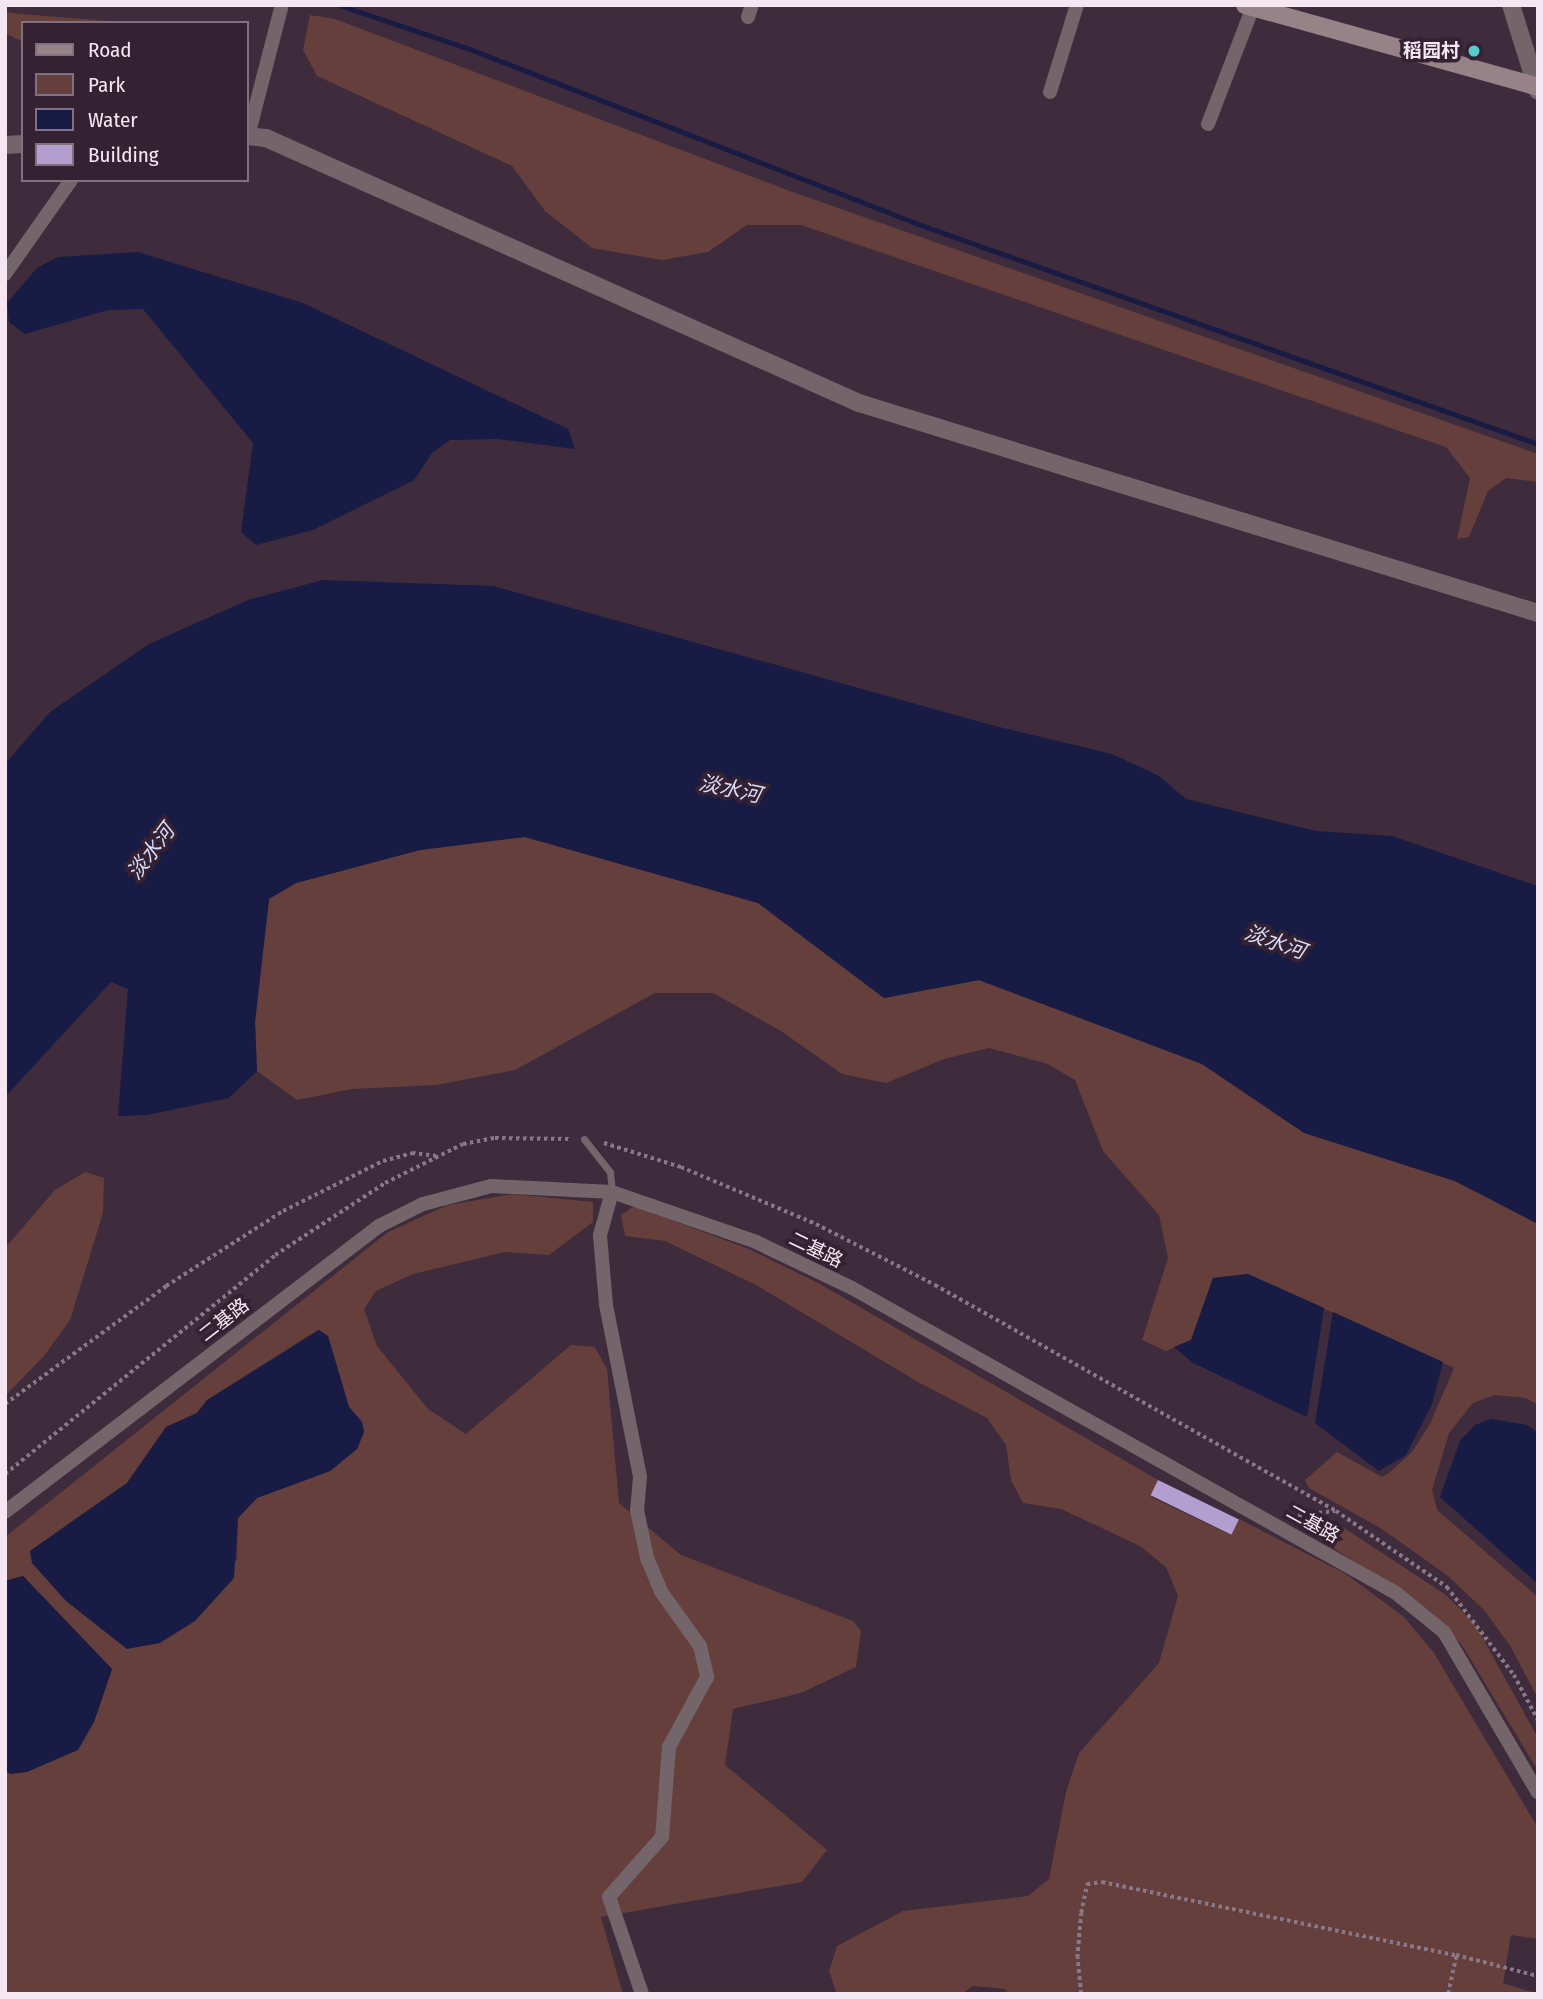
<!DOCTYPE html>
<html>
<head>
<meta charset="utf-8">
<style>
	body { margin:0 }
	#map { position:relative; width:1543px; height:1999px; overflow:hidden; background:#3e2b3c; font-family:"Fira Sans Condensed","Noto Sans SC",sans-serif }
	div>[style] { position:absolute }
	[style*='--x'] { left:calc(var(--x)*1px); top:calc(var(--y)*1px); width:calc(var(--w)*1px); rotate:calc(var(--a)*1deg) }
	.green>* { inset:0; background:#653f3b }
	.water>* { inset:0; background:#181b43 }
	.stream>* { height:5px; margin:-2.5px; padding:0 2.5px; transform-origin:2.5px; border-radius:2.5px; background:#181b43 }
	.building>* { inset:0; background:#b39ed0; transform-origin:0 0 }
	.path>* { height:3.5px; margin-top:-1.75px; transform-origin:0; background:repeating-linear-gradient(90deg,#897887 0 3.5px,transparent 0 7px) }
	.service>* { height:7px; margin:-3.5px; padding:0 3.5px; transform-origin:3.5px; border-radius:3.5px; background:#736569 }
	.minor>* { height:14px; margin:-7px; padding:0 7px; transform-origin:7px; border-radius:7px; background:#736569 }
	.tertiary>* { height:18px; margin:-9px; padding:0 9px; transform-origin:9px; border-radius:9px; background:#736569 }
	.secondary>* { height:18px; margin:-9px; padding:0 9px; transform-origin:9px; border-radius:9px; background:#978288 }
	.dots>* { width:19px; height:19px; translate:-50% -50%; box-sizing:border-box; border:4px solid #342132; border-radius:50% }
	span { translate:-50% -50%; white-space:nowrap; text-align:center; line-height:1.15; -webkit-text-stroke:7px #342132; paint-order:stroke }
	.poi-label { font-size:19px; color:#f4e7f2; font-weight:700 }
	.right { translate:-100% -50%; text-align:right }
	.street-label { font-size:19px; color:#f4e7f2 }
	.water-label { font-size:21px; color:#d6ddfb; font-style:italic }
	.frame { position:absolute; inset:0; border:7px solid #f4e7f2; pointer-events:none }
	.legend { position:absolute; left:21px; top:21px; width:228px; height:161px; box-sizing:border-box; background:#342132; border:2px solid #81707f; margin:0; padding:9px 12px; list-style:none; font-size:21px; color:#f4e7f2 }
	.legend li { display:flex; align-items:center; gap:14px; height:35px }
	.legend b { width:35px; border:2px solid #81707f }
</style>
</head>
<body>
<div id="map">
	<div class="green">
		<i style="clip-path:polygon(5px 12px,21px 14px,134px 23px,23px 23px,23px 42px,5px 33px)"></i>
		<i style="clip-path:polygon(310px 15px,335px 19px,787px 190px,1538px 454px,1538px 482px,1506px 478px,1488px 491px,1469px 537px,1457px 539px,1470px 478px,1446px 447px,801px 225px,747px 225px,708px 252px,662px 260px,592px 248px,545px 211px,512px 166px,317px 76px,303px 50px)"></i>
		<i style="clip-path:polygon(525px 837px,758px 903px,884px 998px,979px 980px,1202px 1064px,1305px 1133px,1455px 1181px,1538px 1224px,1538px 1405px,1526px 1398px,1495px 1395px,1473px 1403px,1449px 1433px,1432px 1490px,1437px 1510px,1538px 1597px,1538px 1699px,1511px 1647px,1484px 1610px,1448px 1576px,1382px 1529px,1309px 1488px,1305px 1480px,1337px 1452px,1382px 1477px,1389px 1473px,1412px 1452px,1430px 1424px,1454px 1368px,1248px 1274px,1213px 1278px,1191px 1340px,1166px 1351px,1142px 1340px,1168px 1258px,1159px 1215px,1103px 1151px,1075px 1080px,1048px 1064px,989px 1048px,944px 1059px,886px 1083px,842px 1074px,781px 1031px,713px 993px,655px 993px,515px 1070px,436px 1085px,352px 1089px,297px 1100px,257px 1071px,255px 1022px,269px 899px,296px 883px,420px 850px)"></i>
		<i style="clip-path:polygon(85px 1172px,104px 1178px,103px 1213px,70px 1320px,44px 1356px,5px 1396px,5px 1248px,55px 1190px)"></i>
		<i style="clip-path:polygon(evenodd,513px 1194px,593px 1202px,593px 1222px,549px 1255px,505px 1252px,413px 1274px,376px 1291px,364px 1309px,377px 1346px,428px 1409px,466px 1434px,571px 1345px,595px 1347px,607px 1369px,619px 1503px,681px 1555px,853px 1621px,861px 1631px,856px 1667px,801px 1693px,733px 1709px,725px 1765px,827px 1850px,802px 1882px,601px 1917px,623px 1994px,5px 1994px,5px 1771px,11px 1774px,94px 1722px,112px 1669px,23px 1576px,5px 1581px,5px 1537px,388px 1232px,448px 1205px,513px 1194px,318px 1330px,328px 1336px,349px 1407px,362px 1422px,364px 1432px,357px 1449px,330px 1471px,257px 1498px,238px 1518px,237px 1560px,127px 1649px,30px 1551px,127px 1483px,166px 1427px,197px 1413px,207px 1400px,318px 1330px)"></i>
		<i style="clip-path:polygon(634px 1206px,749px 1249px,820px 1284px,1158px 1480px,1151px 1497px,1231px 1535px,1239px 1519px,1346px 1574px,1404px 1617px,1434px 1653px,1538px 1828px,1538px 1939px,1511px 1935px,1503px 1983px,1538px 1994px,1008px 1994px,1005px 1989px,973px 1986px,962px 1994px,837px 1994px,829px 1971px,837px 1946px,903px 1911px,1028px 1896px,1049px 1879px,1066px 1792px,1079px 1753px,1159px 1663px,1178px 1596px,1166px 1567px,1140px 1546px,1061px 1509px,1023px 1503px,1011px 1480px,1006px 1445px,987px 1418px,918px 1382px,756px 1285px,665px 1241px,625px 1236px,621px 1215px)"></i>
		<i style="clip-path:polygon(1317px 1519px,1335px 1522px,1446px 1595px,1475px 1624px,1538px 1738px,1538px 1771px,1462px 1645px,1430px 1611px,1295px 1523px)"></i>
	</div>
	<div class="water">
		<i style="clip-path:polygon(138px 252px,303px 303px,568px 429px,575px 449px,498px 439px,450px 440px,432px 453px,414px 480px,313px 530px,256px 545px,241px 532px,253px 443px,143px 309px,108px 310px,25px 334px,9px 322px,7px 303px,37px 268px,58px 257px)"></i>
		<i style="clip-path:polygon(323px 580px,493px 586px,991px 725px,1112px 754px,1159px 776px,1186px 799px,1316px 831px,1392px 836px,1538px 886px,1538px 1224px,1455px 1181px,1304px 1133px,1202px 1064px,979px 980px,884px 998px,758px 903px,525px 837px,420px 850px,296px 883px,269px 899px,255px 1022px,257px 1071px,229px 1098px,147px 1115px,118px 1116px,128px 989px,111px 982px,5px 1097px,5px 764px,50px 712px,149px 644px,248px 600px)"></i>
		<i style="clip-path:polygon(1248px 1274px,1324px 1308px,1307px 1417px,1193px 1363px,1174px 1347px,1191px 1340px,1213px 1278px)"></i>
		<i style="clip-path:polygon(1333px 1312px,1443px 1362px,1432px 1404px,1406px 1455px,1379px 1471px,1315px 1423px)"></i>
		<i style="clip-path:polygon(319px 1330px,328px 1336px,349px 1407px,362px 1422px,364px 1432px,357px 1449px,330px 1471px,257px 1498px,238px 1518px,234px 1578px,195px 1621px,160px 1643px,127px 1649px,66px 1601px,32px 1563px,30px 1551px,127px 1483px,166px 1427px,197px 1413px,207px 1400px)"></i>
		<i style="clip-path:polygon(1491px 1419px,1527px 1425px,1538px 1433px,1538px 1584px,1440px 1497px,1460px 1441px,1475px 1425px)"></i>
		<i style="clip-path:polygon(23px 1576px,112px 1669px,94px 1722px,78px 1750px,27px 1772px,11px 1774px,5px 1771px,5px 1581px)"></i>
	</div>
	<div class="stream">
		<i style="--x:339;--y:5;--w:135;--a:18.6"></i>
		<i style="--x:467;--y:48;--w:481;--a:21.3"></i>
		<i style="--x:915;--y:223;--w:661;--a:19.53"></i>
	</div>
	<div class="building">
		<i style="left:1158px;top:1480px;width:90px;height:17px;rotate:26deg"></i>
	</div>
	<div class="path">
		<i style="--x:604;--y:1143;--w:81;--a:17.3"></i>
		<i style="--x:681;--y:1167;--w:147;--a:22.9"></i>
		<i style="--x:816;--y:1224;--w:134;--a:27.1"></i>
		<i style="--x:935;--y:1285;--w:460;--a:29.4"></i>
		<i style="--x:1336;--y:1511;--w:135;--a:34.4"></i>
		<i style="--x:1447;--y:1587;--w:111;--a:52.7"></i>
		<i style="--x:1514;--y:1675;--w:51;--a:61.9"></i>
		<i style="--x:5;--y:1404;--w:200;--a:-36.2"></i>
		<i style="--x:166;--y:1286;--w:139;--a:-32.7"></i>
		<i style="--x:283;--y:1211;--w:112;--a:-26.6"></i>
		<i style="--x:383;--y:1161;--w:30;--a:-15"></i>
		<i style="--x:412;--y:1153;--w:25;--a:7"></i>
		<i style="--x:5;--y:1474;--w:348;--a:-39"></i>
		<i style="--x:275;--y:1255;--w:131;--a:-33.2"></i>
		<i style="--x:385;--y:1183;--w:87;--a:-26.6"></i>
		<i style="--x:463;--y:1144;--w:33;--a:-11"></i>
		<i style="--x:495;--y:1138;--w:77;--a:0.7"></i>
		<i style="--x:1291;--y:1516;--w:44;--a:-6.5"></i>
		<i style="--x:1081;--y:1994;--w:36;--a:-96"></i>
		<i style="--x:1077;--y:1958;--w:45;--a:-84.9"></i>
		<i style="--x:1081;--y:1913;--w:30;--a:-78"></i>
		<i style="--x:1087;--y:1884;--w:15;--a:-8"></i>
		<i style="--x:1102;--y:1882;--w:361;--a:11.7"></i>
		<i style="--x:1456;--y:1955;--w:85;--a:14.4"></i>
		<i style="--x:1448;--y:1994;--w:40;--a:-78"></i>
	</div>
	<div class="service">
		<i style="--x:584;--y:1139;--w:42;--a:51.8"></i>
		<i style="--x:610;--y:1172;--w:20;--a:84"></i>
	</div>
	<div class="minor">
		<i style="--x:748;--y:17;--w:13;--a:-72"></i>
		<i style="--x:1050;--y:92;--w:91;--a:-72.8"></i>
		<i style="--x:1208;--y:124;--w:125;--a:-69"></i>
		<i style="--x:248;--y:136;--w:135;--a:-75.5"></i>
		<i style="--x:5;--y:274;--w:115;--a:-54.9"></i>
		<i style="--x:612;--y:1192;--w:45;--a:105.6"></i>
		<i style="--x:600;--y:1235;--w:70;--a:85.1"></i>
		<i style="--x:606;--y:1305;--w:175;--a:78.8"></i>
		<i style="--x:640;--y:1477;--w:33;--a:95"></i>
		<i style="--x:637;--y:1510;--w:49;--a:78.2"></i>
		<i style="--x:647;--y:1558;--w:38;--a:67"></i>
		<i style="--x:662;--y:1593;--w:65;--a:54.4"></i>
		<i style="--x:700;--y:1646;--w:32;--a:77"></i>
		<i style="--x:707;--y:1677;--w:80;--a:118.5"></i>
		<i style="--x:669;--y:1747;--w:90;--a:94.4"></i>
		<i style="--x:662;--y:1837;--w:80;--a:131.5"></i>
		<i style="--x:609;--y:1897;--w:102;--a:71.2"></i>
		<i style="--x:5;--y:1512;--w:471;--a:-37.4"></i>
		<i style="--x:379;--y:1226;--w:49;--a:-26.6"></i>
		<i style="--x:423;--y:1204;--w:70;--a:-14.8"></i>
		<i style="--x:491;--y:1186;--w:121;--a:2.8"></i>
		<i style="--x:612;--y:1192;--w:152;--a:19.1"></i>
		<i style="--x:756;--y:1242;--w:106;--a:25.6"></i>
		<i style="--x:852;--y:1288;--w:624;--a:29.28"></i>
		<i style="--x:1396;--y:1593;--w:62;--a:39.1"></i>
		<i style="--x:1444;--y:1632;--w:186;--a:59.7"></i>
	</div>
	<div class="tertiary">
		<i style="--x:1511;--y:5;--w:90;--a:72.6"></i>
		<i style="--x:247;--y:136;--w:19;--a:6"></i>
		<i style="--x:266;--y:138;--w:650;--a:24.08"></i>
		<i style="--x:859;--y:403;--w:711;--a:17.19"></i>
		<i style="--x:5;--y:145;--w:18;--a:-3"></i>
	</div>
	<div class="secondary">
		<i style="--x:1245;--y:5;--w:304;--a:15.6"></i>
	</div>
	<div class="dots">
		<i style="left:1474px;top:51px;background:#53cdcb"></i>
	</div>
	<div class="poi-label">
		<span class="right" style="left:1460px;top:51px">稻园村</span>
	</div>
	<div class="street-label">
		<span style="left:816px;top:1250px;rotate:26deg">二基路</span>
		<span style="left:224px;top:1320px;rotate:-38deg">二基路</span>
		<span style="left:1313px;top:1524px;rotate:29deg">二基路</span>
	</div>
	<div class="water-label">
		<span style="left:730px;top:789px;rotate:12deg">淡水河</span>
		<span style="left:151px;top:852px;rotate:-53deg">淡水河</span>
		<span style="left:1275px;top:942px;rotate:19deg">淡水河</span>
	</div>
	<div class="frame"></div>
	<ul class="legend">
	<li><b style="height:9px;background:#978288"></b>Road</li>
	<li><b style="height:19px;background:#653f3b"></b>Park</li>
	<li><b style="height:19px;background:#181b43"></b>Water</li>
	<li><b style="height:19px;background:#b39ed0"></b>Building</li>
	</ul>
</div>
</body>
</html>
